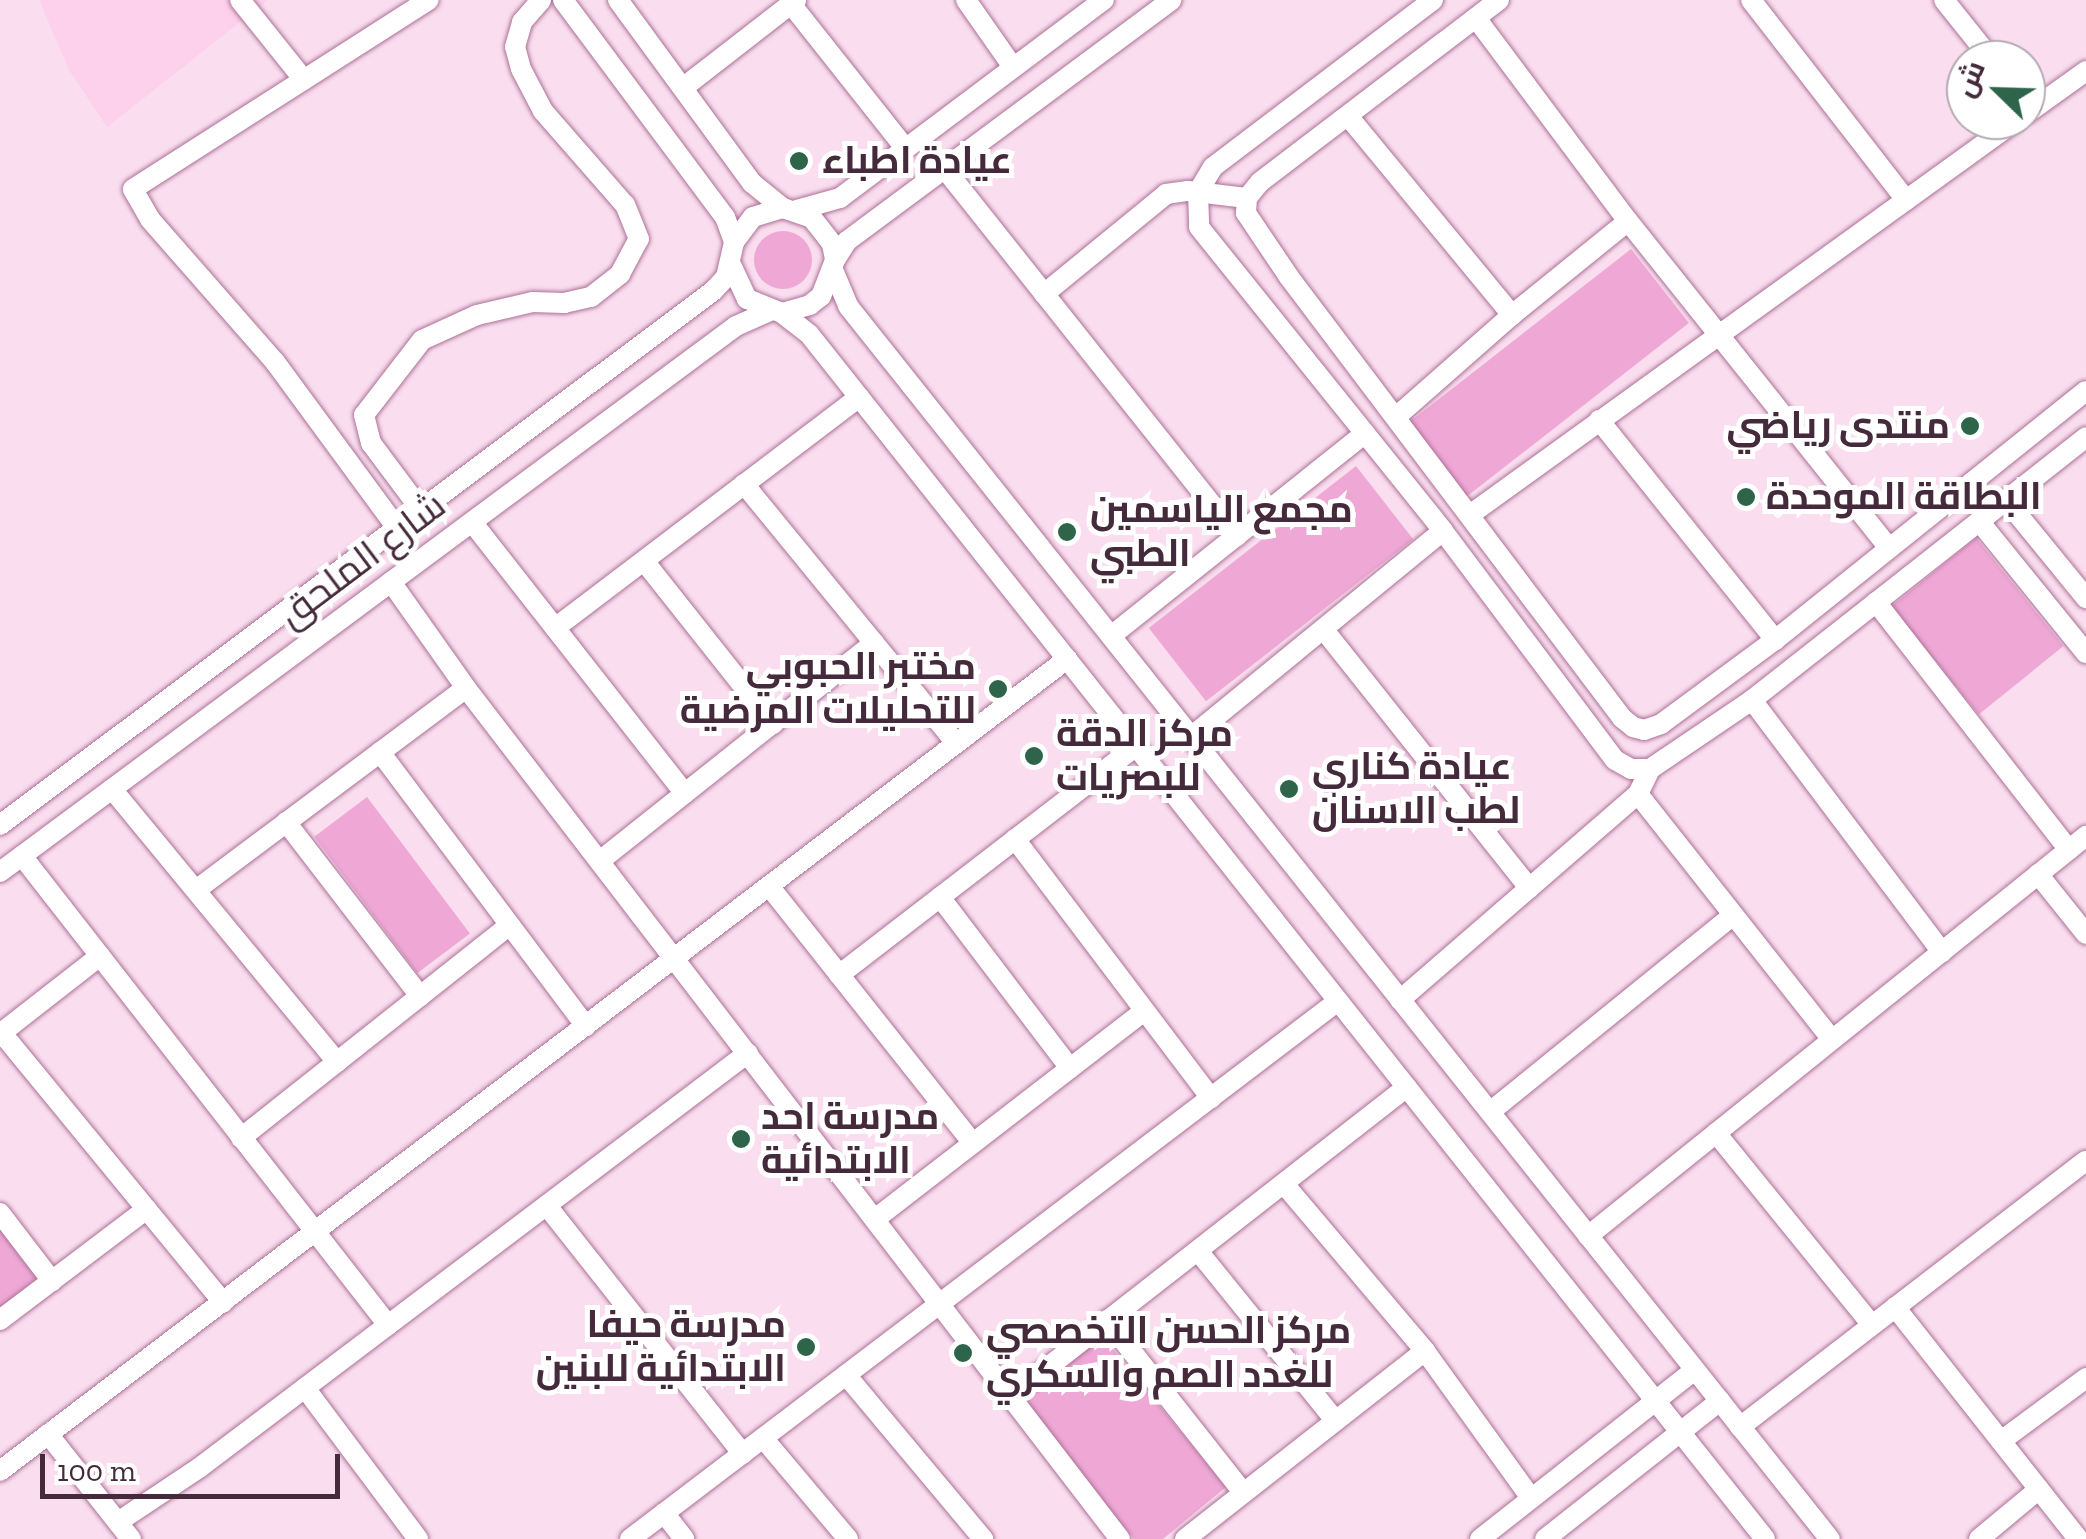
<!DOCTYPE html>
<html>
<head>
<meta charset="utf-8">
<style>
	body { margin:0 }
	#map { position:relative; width:2086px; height:1539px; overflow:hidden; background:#fadeef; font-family:"Zilla Slab",Cairo,serif }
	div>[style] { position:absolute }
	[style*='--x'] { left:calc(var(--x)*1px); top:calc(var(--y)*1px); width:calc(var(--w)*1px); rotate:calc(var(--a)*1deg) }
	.built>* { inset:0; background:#fdd0eb }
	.green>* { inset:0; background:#efa8d6; transform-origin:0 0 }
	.round { border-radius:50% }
	.roads { filter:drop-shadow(0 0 2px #ad7097) drop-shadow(0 0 2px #ad7097) }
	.minor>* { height:20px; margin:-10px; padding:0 10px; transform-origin:10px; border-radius:10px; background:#fff }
	.dots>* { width:28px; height:28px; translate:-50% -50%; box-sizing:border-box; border:5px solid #fff; border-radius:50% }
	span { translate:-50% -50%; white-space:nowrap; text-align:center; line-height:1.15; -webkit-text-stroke:10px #fff; paint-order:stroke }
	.poi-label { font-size:38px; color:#442a3b; font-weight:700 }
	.left { translate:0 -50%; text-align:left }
	.right { translate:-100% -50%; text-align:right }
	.street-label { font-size:38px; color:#442a3b }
	.north { position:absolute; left:1946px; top:40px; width:100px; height:100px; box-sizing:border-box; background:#fff; border:2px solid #b4aab1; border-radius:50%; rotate:293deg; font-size:28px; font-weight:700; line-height:40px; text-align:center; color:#442a3b }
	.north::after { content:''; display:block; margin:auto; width:35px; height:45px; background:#2d644a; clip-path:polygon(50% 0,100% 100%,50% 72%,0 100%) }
	.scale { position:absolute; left:40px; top:1454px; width:300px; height:45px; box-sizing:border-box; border:5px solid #442a3b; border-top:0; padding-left:12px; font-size:30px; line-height:35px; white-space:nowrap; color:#442a3b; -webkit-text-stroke:8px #fff; paint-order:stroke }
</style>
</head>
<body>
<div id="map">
	<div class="built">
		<i style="clip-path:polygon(39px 0,268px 0,107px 127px,69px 70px)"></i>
	</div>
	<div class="green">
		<i class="round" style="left:754px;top:231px;width:58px;height:58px"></i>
		<i style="left:1631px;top:249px;width:94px;height:283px;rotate:52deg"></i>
		<i style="left:1356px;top:466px;width:93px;height:263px;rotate:52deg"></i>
		<i style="left:1976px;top:538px;width:139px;height:109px;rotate:51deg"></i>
		<i style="left:367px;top:797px;width:171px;height:66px;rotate:53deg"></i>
		<i style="clip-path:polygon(0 1229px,38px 1279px,0 1308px)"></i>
		<i style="clip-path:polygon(1102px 1336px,1226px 1487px,1163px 1539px,1134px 1539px,1022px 1402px)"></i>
	</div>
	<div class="roads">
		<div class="minor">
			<i style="--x:240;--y:0;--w:102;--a:51.3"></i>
			<i style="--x:563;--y:0;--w:271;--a:53.3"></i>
			<i style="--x:725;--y:217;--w:27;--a:70"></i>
			<i style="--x:618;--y:0;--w:227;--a:53.8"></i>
			<i style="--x:752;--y:183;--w:40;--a:39"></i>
			<i style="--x:966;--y:0;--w:82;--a:55"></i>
			<i style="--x:1433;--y:0;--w:276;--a:142.8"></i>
			<i style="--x:1213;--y:167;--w:29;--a:121"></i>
			<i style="--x:1198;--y:192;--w:35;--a:88"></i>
			<i style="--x:1199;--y:227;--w:390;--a:51.2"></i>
			<i style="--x:1443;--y:531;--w:286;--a:53.1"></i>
			<i style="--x:1615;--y:760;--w:18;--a:29"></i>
			<i style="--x:1631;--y:769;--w:19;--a:0"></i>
			<i style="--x:1499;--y:0;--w:300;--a:142.7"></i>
			<i style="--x:1260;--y:182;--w:21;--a:129"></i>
			<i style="--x:1247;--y:198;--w:15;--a:94"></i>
			<i style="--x:1246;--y:213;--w:77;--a:56.1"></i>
			<i style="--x:1289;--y:277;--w:553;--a:52.94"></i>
			<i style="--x:1622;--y:718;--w:14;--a:39"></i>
			<i style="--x:1633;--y:727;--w:11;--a:15"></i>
			<i style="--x:1644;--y:730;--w:18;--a:-19"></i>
			<i style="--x:1661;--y:724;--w:142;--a:-36.4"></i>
			<i style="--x:1775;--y:640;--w:398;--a:-38.7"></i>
			<i style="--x:1751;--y:0;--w:253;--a:52.2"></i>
			<i style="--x:1944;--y:0;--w:77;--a:51.3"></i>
			<i style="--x:791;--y:4;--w:184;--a:51.6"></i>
			<i style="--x:1476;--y:18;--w:254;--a:53.2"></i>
			<i style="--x:1628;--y:221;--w:417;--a:51.4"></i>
			<i style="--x:684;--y:87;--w:142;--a:-37.8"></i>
			<i style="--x:2026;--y:114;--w:74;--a:-35.6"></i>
			<i style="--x:1348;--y:116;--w:258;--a:50.5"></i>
			<i style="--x:945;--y:169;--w:469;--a:51.5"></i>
			<i style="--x:797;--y:210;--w:45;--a:-15.6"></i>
			<i style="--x:840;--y:198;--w:330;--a:-36.9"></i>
			<i style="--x:835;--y:260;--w:22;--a:-58"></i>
			<i style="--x:847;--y:241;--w:404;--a:-36.6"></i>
			<i style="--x:833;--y:270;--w:39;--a:67"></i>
			<i style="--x:848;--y:306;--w:1576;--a:51.47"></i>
			<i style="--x:1044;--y:294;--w:158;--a:-39.3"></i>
			<i style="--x:1166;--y:194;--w:22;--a:-8"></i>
			<i style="--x:1188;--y:191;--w:59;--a:6.8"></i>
			<i style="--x:782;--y:313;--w:34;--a:38"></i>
			<i style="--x:809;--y:334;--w:1538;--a:51.57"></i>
			<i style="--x:1396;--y:417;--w:154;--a:-41.3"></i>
			<i style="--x:1512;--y:315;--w:149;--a:-39"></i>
			<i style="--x:1599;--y:420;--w:282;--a:51.3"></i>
			<i style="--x:744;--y:484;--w:335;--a:50.7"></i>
			<i style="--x:2006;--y:500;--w:127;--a:50.8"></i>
			<i style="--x:421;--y:510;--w:84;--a:-126.7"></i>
			<i style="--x:371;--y:443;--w:29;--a:-104"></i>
			<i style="--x:364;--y:415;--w:95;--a:-52.3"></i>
			<i style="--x:422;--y:340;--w:60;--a:-24.4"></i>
			<i style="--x:477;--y:315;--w:57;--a:-13.1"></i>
			<i style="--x:533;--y:302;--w:31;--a:2"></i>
			<i style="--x:564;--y:303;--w:28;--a:-13"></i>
			<i style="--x:591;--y:297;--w:37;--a:-38"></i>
			<i style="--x:620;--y:274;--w:40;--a:-62"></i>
			<i style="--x:639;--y:239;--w:37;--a:-112"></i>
			<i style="--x:625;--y:205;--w:125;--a:-131.1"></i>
			<i style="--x:543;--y:111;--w:47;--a:-117.6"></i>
			<i style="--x:521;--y:69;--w:23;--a:-105"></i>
			<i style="--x:515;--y:47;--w:26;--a:-74"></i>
			<i style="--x:522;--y:22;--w:29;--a:-49"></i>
			<i style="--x:1471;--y:514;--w:673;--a:-35.81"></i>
			<i style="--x:1979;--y:521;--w:170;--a:51"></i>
			<i style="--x:472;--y:522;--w:345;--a:51.9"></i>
			<i style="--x:397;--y:528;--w:206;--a:-126.3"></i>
			<i style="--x:275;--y:362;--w:190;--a:-131.2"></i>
			<i style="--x:150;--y:219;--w:34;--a:-120"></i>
			<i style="--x:133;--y:189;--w:351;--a:-32.6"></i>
			<i style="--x:644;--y:561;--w:208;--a:51.6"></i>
			<i style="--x:391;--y:582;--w:130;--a:54.7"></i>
			<i style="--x:466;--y:688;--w:1073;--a:52.46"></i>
			<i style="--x:1876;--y:602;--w:314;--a:52.1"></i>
			<i style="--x:555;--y:628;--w:382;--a:-37.2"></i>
			<i style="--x:1324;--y:630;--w:330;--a:51.5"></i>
			<i style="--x:1111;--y:636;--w:325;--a:-38.6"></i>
			<i style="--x:1752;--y:700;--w:316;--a:53"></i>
			<i style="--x:1191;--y:737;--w:325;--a:-39.3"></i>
			<i style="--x:380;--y:752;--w:343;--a:53.1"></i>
			<i style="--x:112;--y:789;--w:354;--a:50.5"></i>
			<i style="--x:1638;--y:794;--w:313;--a:51.7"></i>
			<i style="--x:286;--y:822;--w:220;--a:52.4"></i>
			<i style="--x:0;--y:825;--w:891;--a:-36.83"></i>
			<i style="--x:713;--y:291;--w:19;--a:-47"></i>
			<i style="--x:726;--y:277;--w:36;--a:-77"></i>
			<i style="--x:734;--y:242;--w:31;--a:-53"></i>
			<i style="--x:753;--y:217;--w:31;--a:-17"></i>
			<i style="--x:783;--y:208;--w:31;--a:19"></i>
			<i style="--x:812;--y:218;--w:33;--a:52"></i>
			<i style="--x:832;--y:244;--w:16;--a:79"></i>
			<i style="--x:835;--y:260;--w:39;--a:111"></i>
			<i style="--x:821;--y:296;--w:14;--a:141"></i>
			<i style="--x:810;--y:305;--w:29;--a:164"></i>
			<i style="--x:782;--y:313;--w:38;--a:-158"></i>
			<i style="--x:747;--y:299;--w:38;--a:-115"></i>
			<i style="--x:1015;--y:839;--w:325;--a:52.9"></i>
			<i style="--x:22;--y:856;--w:595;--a:52.03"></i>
			<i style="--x:601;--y:860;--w:349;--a:-38.5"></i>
			<i style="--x:0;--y:872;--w:916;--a:-36.57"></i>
			<i style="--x:736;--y:326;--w:37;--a:-24"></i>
			<i style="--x:2038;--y:874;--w:77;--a:51.3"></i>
			<i style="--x:769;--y:886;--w:327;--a:51.6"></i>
			<i style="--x:196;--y:890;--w:337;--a:-36.8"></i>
			<i style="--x:940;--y:897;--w:215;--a:52.8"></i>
			<i style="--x:839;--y:975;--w:375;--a:-37.6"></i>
			<i style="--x:1400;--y:1000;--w:315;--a:-40.9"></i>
			<i style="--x:1638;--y:794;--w:28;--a:-64"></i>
			<i style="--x:1650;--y:769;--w:123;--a:-34.1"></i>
			<i style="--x:1752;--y:700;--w:425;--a:-38.2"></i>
			<i style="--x:1;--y:1032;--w:350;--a:50.6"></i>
			<i style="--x:0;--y:1034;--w:127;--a:-38"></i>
			<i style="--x:1490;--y:1112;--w:313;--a:-39"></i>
			<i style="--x:1716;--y:1133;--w:247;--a:50.9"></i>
			<i style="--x:241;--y:1138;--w:343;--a:-38.4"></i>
			<i style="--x:1284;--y:1184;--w:219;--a:49.8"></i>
			<i style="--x:1425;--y:1351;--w:181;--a:54.2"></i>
			<i style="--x:547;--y:1206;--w:316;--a:51.7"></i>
			<i style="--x:0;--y:1213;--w:86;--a:52.6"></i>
			<i style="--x:875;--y:1219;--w:340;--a:-37.7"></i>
			<i style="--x:1588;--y:1236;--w:639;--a:-38.77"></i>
			<i style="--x:1198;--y:1251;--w:218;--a:51"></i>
			<i style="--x:1895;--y:1307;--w:295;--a:51.7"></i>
			<i style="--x:0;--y:1320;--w:184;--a:-37.1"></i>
			<i style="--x:1107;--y:1320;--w:219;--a:51.7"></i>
			<i style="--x:846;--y:1375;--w:214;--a:50.1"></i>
			<i style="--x:305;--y:1388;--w:189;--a:53.2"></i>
			<i style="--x:1011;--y:1396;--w:502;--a:-37.97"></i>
			<i style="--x:1740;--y:1427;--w:436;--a:-37.6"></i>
			<i style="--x:48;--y:1434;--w:134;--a:51.7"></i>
			<i style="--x:763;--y:1438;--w:132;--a:49.9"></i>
			<i style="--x:2001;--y:1441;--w:106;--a:-36.5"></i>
			<i style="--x:0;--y:1471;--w:1341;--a:-37.27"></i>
			<i style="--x:664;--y:1513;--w:33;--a:52"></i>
			<i style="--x:118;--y:1522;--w:97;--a:-33.7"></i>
			<i style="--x:199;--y:1468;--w:688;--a:-37.09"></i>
			<i style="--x:630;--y:1539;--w:889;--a:-37.23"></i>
			<i style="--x:1185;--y:1539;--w:305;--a:-38.1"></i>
			<i style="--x:1480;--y:1539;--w:273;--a:-38.2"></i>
			<i style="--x:1545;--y:1539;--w:223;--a:-38.3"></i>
			<i style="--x:1979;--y:1539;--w:78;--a:-39.8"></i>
		</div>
	</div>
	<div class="dots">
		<i style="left:799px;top:161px;background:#2d644a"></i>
		<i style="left:1970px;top:426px;background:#2d644a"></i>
		<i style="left:1746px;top:497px;background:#2d644a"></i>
		<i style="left:1067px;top:532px;background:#2d644a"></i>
		<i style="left:998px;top:689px;background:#2d644a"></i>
		<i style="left:1034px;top:756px;background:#2d644a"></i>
		<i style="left:1289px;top:789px;background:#2d644a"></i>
		<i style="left:741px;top:1139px;background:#2d644a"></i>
		<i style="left:806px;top:1347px;background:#2d644a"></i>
		<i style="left:963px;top:1353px;background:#2d644a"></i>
	</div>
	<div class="poi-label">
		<span class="left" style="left:822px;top:161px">عيادة اطباء</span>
		<span class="right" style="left:1950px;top:426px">منتدى رياضي</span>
		<span class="left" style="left:1766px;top:497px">البطاقة الموحدة</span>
		<span class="left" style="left:1090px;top:532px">مجمع الياسمين<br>الطبي</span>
		<span class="right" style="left:976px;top:689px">مختبر الحبوبي<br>للتحليلات المرضية</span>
		<span class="left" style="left:1056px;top:756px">مركز الدقة<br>للبصريات</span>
		<span class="left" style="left:1312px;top:789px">عيادة كناري<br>لطب الاسنان</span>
		<span class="left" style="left:761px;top:1139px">مدرسة احد<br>الابتدائية</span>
		<span class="right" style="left:786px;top:1347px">مدرسة حيفا<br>الابتدائية للبنين</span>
		<span class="left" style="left:986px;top:1353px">مركز الحسن التخصصي<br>للغدد الصم والسكري</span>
	</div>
	<div class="street-label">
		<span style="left:362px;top:560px;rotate:-37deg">شارع الملحق</span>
	</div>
	<div class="north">ش</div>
	<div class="scale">100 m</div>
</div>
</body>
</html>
